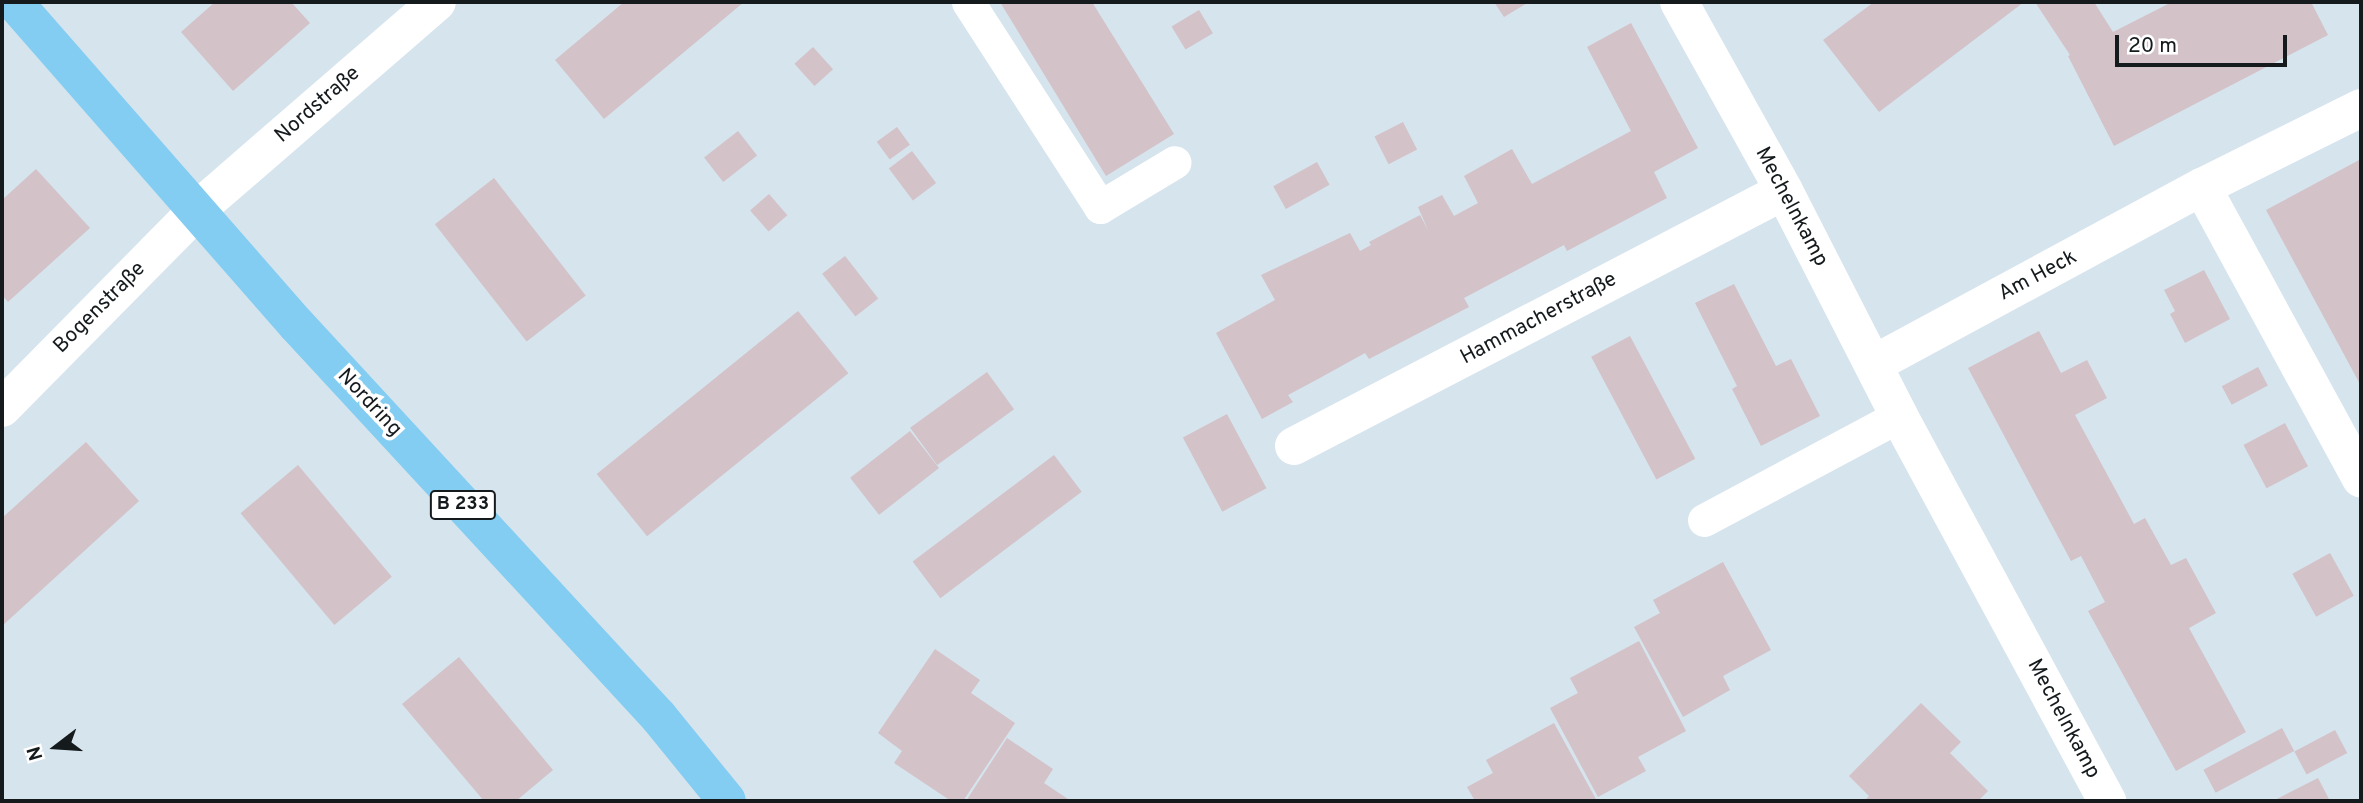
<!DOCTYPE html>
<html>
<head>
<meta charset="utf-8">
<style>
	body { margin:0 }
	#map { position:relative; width:2363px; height:803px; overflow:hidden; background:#d6e4ed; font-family:Overpass,sans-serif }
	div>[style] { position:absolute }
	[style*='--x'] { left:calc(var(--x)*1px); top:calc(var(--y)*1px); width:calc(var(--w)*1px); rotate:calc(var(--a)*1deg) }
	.building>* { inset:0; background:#d3c2c7; transform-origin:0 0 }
	.service>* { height:33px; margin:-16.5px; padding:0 16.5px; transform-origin:16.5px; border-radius:16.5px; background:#fff }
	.minor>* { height:38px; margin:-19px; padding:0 19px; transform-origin:19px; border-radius:19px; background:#fff }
	.tertiary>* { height:38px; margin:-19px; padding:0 19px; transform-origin:19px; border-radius:19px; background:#fff }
	.primary>* { height:38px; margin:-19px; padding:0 19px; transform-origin:19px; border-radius:19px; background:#83cdf2 }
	span { translate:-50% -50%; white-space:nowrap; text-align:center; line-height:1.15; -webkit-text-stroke:7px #fff; paint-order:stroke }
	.shield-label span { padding:2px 5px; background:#fff; border:2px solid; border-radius:5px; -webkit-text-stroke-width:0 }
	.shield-label { font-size:19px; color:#151a1d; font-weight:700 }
	.street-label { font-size:21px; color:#151a1d }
	.frame { position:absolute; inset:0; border:4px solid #151a1d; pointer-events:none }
	.north { position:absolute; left:21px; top:712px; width:70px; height:70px; -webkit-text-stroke:5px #fff; paint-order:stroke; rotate:253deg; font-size:19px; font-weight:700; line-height:28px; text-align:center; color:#151a1d }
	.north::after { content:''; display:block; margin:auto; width:24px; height:32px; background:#151a1d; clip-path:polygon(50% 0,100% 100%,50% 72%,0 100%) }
	.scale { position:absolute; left:2115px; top:35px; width:172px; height:32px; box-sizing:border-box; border:4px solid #151a1d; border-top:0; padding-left:9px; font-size:21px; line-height:24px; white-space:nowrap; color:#151a1d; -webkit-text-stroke:5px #fff; paint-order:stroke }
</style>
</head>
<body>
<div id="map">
	<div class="building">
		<i style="clip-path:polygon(215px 2px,291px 2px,310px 23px,233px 91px,181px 32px)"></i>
		<i style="clip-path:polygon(624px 2px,744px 2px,604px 119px,555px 60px)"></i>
		<i style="clip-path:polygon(1000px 2px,1092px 2px,1174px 134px,1106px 176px)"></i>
		<i style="clip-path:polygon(1494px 2px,1529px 2px,1504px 17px)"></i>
		<i style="clip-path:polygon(1874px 2px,2024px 2px,1879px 112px,1823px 40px)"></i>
		<i style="clip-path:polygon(2035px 2px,2094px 2px,2113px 32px,2172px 2px,2311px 2px,2328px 35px,2114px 146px,2068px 56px,2070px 55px)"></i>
		<i style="left:1199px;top:10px;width:27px;height:32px;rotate:59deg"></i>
		<i style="clip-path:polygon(1631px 23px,1698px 148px,1654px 172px,1667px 198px,1567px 251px,1564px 245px,1464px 298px,1469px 307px,1369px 359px,1365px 353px,1318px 379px,1288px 395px,1293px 402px,1262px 419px,1216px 333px,1275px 300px,1261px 275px,1350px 233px,1360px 251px,1371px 245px,1369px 242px,1420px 215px,1428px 230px,1418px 207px,1442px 195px,1454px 216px,1478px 203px,1464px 176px,1512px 149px,1532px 184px,1631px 131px,1587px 47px)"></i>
		<i style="left:813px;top:47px;width:30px;height:25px;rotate:48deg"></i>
		<i style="left:1403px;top:122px;width:31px;height:32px;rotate:63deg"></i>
		<i style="left:897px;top:127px;width:22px;height:25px;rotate:54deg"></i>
		<i style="left:738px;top:131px;width:31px;height:43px;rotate:52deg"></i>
		<i style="left:912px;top:151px;width:40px;height:29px;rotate:53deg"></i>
		<i style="clip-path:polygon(2361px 159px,2361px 386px,2266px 210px)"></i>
		<i style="left:1317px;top:162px;width:26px;height:50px;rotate:61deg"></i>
		<i style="clip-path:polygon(36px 169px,90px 228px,8px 302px,2px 295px,2px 200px)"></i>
		<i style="left:494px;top:178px;width:149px;height:75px;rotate:52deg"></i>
		<i style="left:769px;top:194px;width:28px;height:25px;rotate:49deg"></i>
		<i style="left:845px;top:256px;width:54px;height:29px;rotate:52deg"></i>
		<i style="clip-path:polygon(2204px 270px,2230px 319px,2185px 343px,2170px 314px,2175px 311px,2164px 290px)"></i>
		<i style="clip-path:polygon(1734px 284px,1776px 366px,1791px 359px,1820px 416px,1761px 446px,1732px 389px,1737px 386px,1695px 303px)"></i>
		<i style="left:798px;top:311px;width:80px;height:259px;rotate:51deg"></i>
		<i style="clip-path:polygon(2039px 331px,2061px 373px,2087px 360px,2107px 398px,2075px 415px,2134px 524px,2145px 518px,2171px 565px,2186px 558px,2216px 613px,2189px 628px,2246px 732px,2176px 771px,2088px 611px,2105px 602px,2081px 556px,2071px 561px,1968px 368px)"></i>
		<i style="left:1630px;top:336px;width:139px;height:44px;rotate:62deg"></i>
		<i style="left:2258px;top:367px;width:21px;height:41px;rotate:62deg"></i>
		<i style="left:987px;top:372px;width:46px;height:95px;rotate:54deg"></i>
		<i style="left:1227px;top:414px;width:84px;height:50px;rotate:62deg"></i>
		<i style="left:2285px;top:423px;width:49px;height:47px;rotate:62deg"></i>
		<i style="left:910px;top:431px;width:47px;height:76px;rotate:52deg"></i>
		<i style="clip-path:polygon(86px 442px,139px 501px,2px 626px,2px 518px)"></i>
		<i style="left:1054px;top:455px;width:46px;height:177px;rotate:53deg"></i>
		<i style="left:298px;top:465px;width:146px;height:75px;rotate:50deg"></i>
		<i style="left:2330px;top:553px;width:49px;height:43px;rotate:61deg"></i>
		<i style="clip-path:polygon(1723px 562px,1771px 650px,1723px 676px,1730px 690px,1683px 717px,1634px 627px,1660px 613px,1653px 600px)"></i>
		<i style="clip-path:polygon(1639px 641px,1686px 731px,1638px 757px,1646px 771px,1598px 797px,1550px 708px,1578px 693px,1570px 678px)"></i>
		<i style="clip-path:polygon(935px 649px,980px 680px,971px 693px,1015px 723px,963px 801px,951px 801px,894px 763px,902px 751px,878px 733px)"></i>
		<i style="clip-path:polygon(459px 657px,553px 770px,516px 801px,484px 801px,402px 704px)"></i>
		<i style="clip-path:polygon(1921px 703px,1961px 742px,1950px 753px,1988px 791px,1978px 801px,1864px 801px,1869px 796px,1849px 776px)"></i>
		<i style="clip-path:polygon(1554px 723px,1597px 801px,1475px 801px,1467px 787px,1493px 773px,1486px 760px)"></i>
		<i style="left:2282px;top:728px;width:26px;height:89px;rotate:62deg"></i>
		<i style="left:2335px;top:730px;width:26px;height:46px;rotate:62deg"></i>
		<i style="clip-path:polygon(1007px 738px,1053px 769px,1044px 783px,1071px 801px,966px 801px)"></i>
		<i style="clip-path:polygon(2318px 778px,2330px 801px,2273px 801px)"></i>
	</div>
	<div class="service">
		<i style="--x:968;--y:2;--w:244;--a:57.2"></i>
		<i style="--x:1100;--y:207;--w:87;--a:-31"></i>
		<i style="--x:1704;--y:520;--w:221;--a:-28.1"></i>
	</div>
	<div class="minor">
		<i style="--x:1679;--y:2;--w:216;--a:60.9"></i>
		<i style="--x:1784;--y:191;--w:253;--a:62.9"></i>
		<i style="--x:1899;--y:416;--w:438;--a:61.6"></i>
		<i style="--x:2202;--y:187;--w:332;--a:61.4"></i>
		<i style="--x:1874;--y:364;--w:373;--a:-28.4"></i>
		<i style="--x:2202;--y:187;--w:178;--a:-26.4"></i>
		<i style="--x:2;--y:408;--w:279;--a:-45.4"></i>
		<i style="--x:1294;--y:446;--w:552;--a:-27.49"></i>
	</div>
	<div class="tertiary">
		<i style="--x:198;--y:209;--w:316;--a:-40.9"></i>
	</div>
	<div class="primary">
		<i style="--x:14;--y:2;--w:428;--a:48.8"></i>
		<i style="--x:296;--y:324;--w:534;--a:47.28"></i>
		<i style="--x:658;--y:716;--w:109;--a:50.9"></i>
	</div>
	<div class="shield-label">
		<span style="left:463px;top:505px">B 233</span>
	</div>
	<div class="street-label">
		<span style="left:318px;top:105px;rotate:-41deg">Nordstraße</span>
		<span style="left:1791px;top:207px;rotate:62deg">Mechelnkamp</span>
		<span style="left:2038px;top:276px;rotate:-28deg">Am Heck</span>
		<span style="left:100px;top:308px;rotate:-45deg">Bogenstraße</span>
		<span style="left:1539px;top:319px;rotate:-28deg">Hammacherstraße</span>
		<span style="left:369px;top:403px;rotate:47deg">Nordring</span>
		<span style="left:2063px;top:719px;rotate:62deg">Mechelnkamp</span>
	</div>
	<div class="frame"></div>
	<div class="north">N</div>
	<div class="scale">20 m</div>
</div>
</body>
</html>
